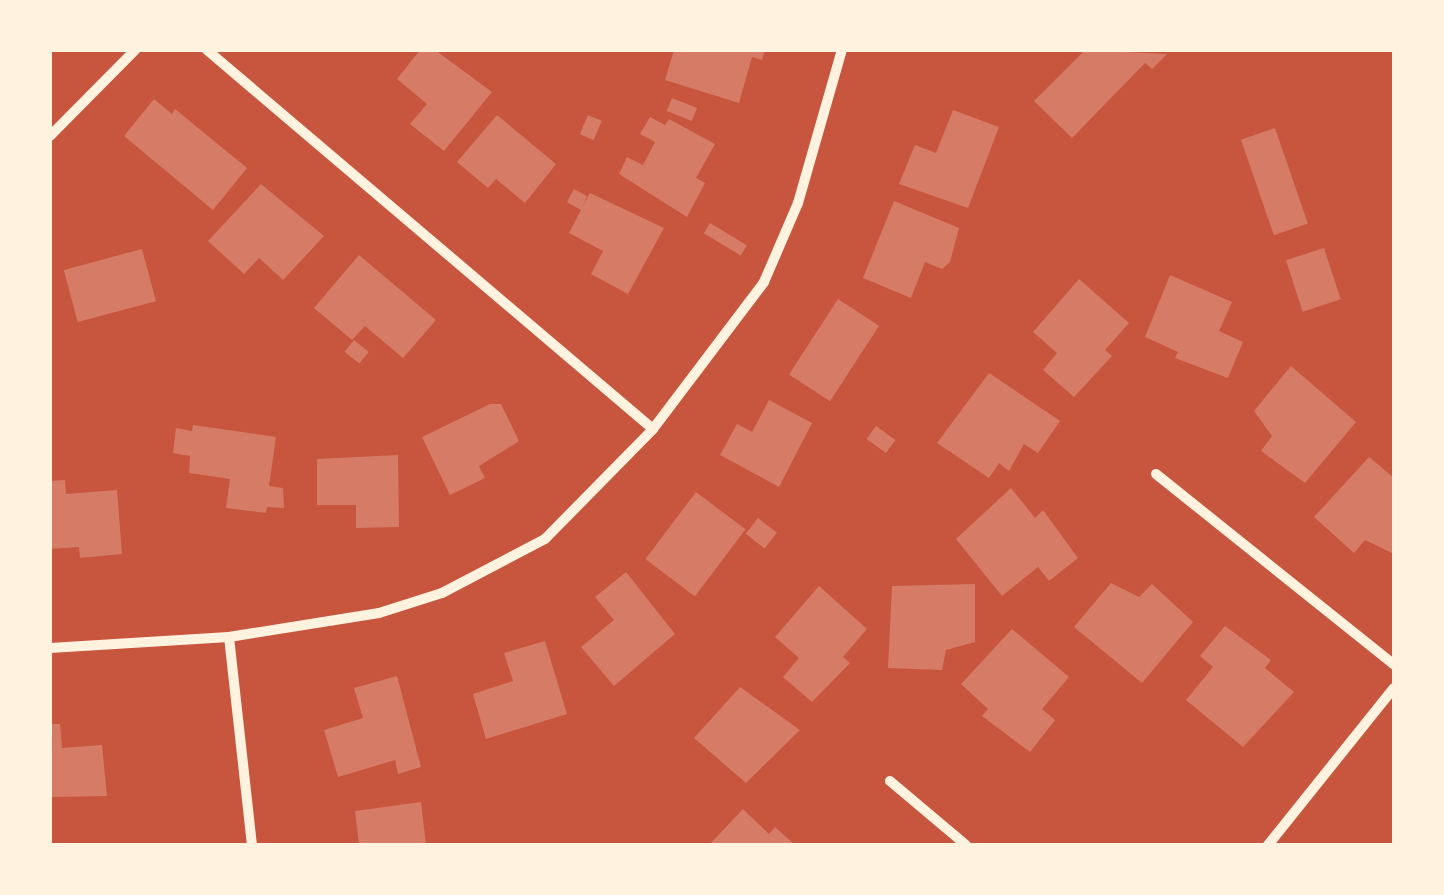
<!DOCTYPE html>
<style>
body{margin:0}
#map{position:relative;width:1444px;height:895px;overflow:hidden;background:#c8553d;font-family:Raleway,sans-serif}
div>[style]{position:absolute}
.building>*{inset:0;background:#d67c66;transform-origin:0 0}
.minor>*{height:10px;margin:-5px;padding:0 5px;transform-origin:5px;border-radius:5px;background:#fff3e0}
span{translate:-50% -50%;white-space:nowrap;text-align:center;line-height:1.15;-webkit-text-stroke:9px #fff3e0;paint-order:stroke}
.frame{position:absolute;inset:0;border:52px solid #fff3e0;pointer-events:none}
</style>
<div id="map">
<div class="building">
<div style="clip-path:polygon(420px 50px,435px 50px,492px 92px,444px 151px,410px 124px,427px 104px,397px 79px)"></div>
<div style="clip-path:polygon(674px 50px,765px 50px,762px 60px,752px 57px,739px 103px,665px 80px)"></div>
<div style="clip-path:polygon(1085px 50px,1167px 54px,1152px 69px,1145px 63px,1072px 138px,1034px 101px)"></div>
<div style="left:672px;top:98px;width:27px;height:14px;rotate:22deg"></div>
<div style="clip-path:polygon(154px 99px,172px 114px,175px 109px,247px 168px,213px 210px,124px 136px)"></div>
<div style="clip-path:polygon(953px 110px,999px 127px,968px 208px,899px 184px,915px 145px,936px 153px)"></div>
<div style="clip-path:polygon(497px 115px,556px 164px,525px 203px,496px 179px,488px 188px,457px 162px)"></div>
<div style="left:588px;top:115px;width:15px;height:21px;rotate:23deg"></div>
<div style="clip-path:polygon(650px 117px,665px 125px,669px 119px,715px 144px,696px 178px,705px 183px,687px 217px,619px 174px,627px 157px,643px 165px,655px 142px,640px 134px)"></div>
<div style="left:1275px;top:128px;width:101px;height:36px;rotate:71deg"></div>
<div style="clip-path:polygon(261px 184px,324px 236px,283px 280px,259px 258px,244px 274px,208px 241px)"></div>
<div style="clip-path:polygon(574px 189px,587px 196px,583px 206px,590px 193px,664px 228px,628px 294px,591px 274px,603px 251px,569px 233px,581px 210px,567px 202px)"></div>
<div style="clip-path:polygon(894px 201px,959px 228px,950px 262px,942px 269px,925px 262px,911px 298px,863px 278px)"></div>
<div style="left:710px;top:223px;width:43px;height:12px;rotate:31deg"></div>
<div style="left:1324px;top:248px;width:54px;height:40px;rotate:72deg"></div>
<div style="left:142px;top:249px;width:54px;height:81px;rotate:75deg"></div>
<div style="clip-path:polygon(359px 255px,436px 320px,403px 358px,365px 326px,352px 340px,314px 308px)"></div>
<div style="clip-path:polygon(1170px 275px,1232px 302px,1219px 331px,1243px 342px,1228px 378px,1175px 358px,1178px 352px,1145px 337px)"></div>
<div style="clip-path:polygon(1079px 279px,1129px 323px,1105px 350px,1112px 356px,1074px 397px,1043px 370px,1057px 353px,1033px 332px)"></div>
<div style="left:838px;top:299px;width:49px;height:90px;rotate:33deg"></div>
<div style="left:354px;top:340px;width:19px;height:15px;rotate:39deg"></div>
<div style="clip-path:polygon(1291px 366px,1356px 422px,1305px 483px,1261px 451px,1272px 436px,1254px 411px)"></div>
<div style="clip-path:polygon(989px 373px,1060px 421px,1038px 453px,1024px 444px,1009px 471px,999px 463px,989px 478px,937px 443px)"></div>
<div style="clip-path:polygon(769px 400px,812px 423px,779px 487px,720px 455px,737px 424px,752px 432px)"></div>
<div style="clip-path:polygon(490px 404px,501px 404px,519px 441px,479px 466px,485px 478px,450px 495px,422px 437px)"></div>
<div style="clip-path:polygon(193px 425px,276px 437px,269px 486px,283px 488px,284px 508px,267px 507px,266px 513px,226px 508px,230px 479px,189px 473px,190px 456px,173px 453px,176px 428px,192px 431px)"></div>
<div style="left:876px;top:426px;width:24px;height:16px;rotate:36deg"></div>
<div style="clip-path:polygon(398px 455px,399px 527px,356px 528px,356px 505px,317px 505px,317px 459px)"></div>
<div style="clip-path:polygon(1369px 457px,1394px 478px,1394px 554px,1365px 540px,1354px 553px,1314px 517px)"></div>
<div style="clip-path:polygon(65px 480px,66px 494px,117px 490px,122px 554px,80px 558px,79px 547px,50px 549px,50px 481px)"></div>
<div style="clip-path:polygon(1011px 488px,1035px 518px,1043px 510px,1078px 558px,1049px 581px,1038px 567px,1002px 596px,956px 539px)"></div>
<div style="left:696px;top:492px;width:62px;height:84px;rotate:37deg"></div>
<div style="left:758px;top:518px;width:24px;height:20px;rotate:38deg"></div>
<div style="clip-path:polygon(626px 572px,675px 634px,614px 686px,581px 647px,614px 620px,595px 597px)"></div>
<div style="clip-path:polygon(1111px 583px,1139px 597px,1152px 584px,1193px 622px,1142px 683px,1074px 627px)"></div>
<div style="clip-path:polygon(975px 584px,975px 642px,946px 650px,942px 670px,888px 668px,892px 586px)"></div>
<div style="clip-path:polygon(819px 586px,867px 629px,843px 657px,850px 663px,812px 702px,783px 677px,799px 658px,775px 637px)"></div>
<div style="clip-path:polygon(1225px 626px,1271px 660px,1265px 668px,1294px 692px,1243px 747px,1186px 700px,1213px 667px,1200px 656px)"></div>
<div style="clip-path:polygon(1012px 629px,1069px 677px,1042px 709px,1055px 720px,1030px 752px,982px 716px,988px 709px,961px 684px)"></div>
<div style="clip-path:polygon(545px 641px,567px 714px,486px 739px,473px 694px,513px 681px,504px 653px)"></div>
<div style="clip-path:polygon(397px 676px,421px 767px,398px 774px,395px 760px,338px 777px,324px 730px,363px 718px,354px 688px)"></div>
<div style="clip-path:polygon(740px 687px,800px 730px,746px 783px,694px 738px)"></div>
<div style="clip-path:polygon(50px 724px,60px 724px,62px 748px,102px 745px,107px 796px,50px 797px)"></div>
<div style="clip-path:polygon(421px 802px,426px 845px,359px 845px,355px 811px)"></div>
<div style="clip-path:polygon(743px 809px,769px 834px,775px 827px,795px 845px,709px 845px)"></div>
</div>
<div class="minor">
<div style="left:207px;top:50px;width:585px;rotate:40.36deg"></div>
<div style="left:50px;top:136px;width:121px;rotate:-45.3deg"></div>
<div style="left:1156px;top:474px;width:305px;rotate:38.7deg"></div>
<div style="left:229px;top:637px;width:209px;rotate:83.7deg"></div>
<div style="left:50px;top:648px;width:179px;rotate:-3.5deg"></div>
<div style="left:229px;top:637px;width:152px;rotate:-9.1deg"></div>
<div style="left:379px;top:613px;width:66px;rotate:-17.6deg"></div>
<div style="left:442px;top:593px;width:116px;rotate:-27.7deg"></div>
<div style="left:545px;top:539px;width:154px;rotate:-45.5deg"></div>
<div style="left:653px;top:429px;width:184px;rotate:-52.9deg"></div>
<div style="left:764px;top:282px;width:86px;rotate:-66.7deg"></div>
<div style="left:798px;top:203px;width:159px;rotate:-74deg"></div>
<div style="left:890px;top:781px;width:99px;rotate:40.1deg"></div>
<div style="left:1268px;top:845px;width:201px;rotate:-51.3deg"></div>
</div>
<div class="frame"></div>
</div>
